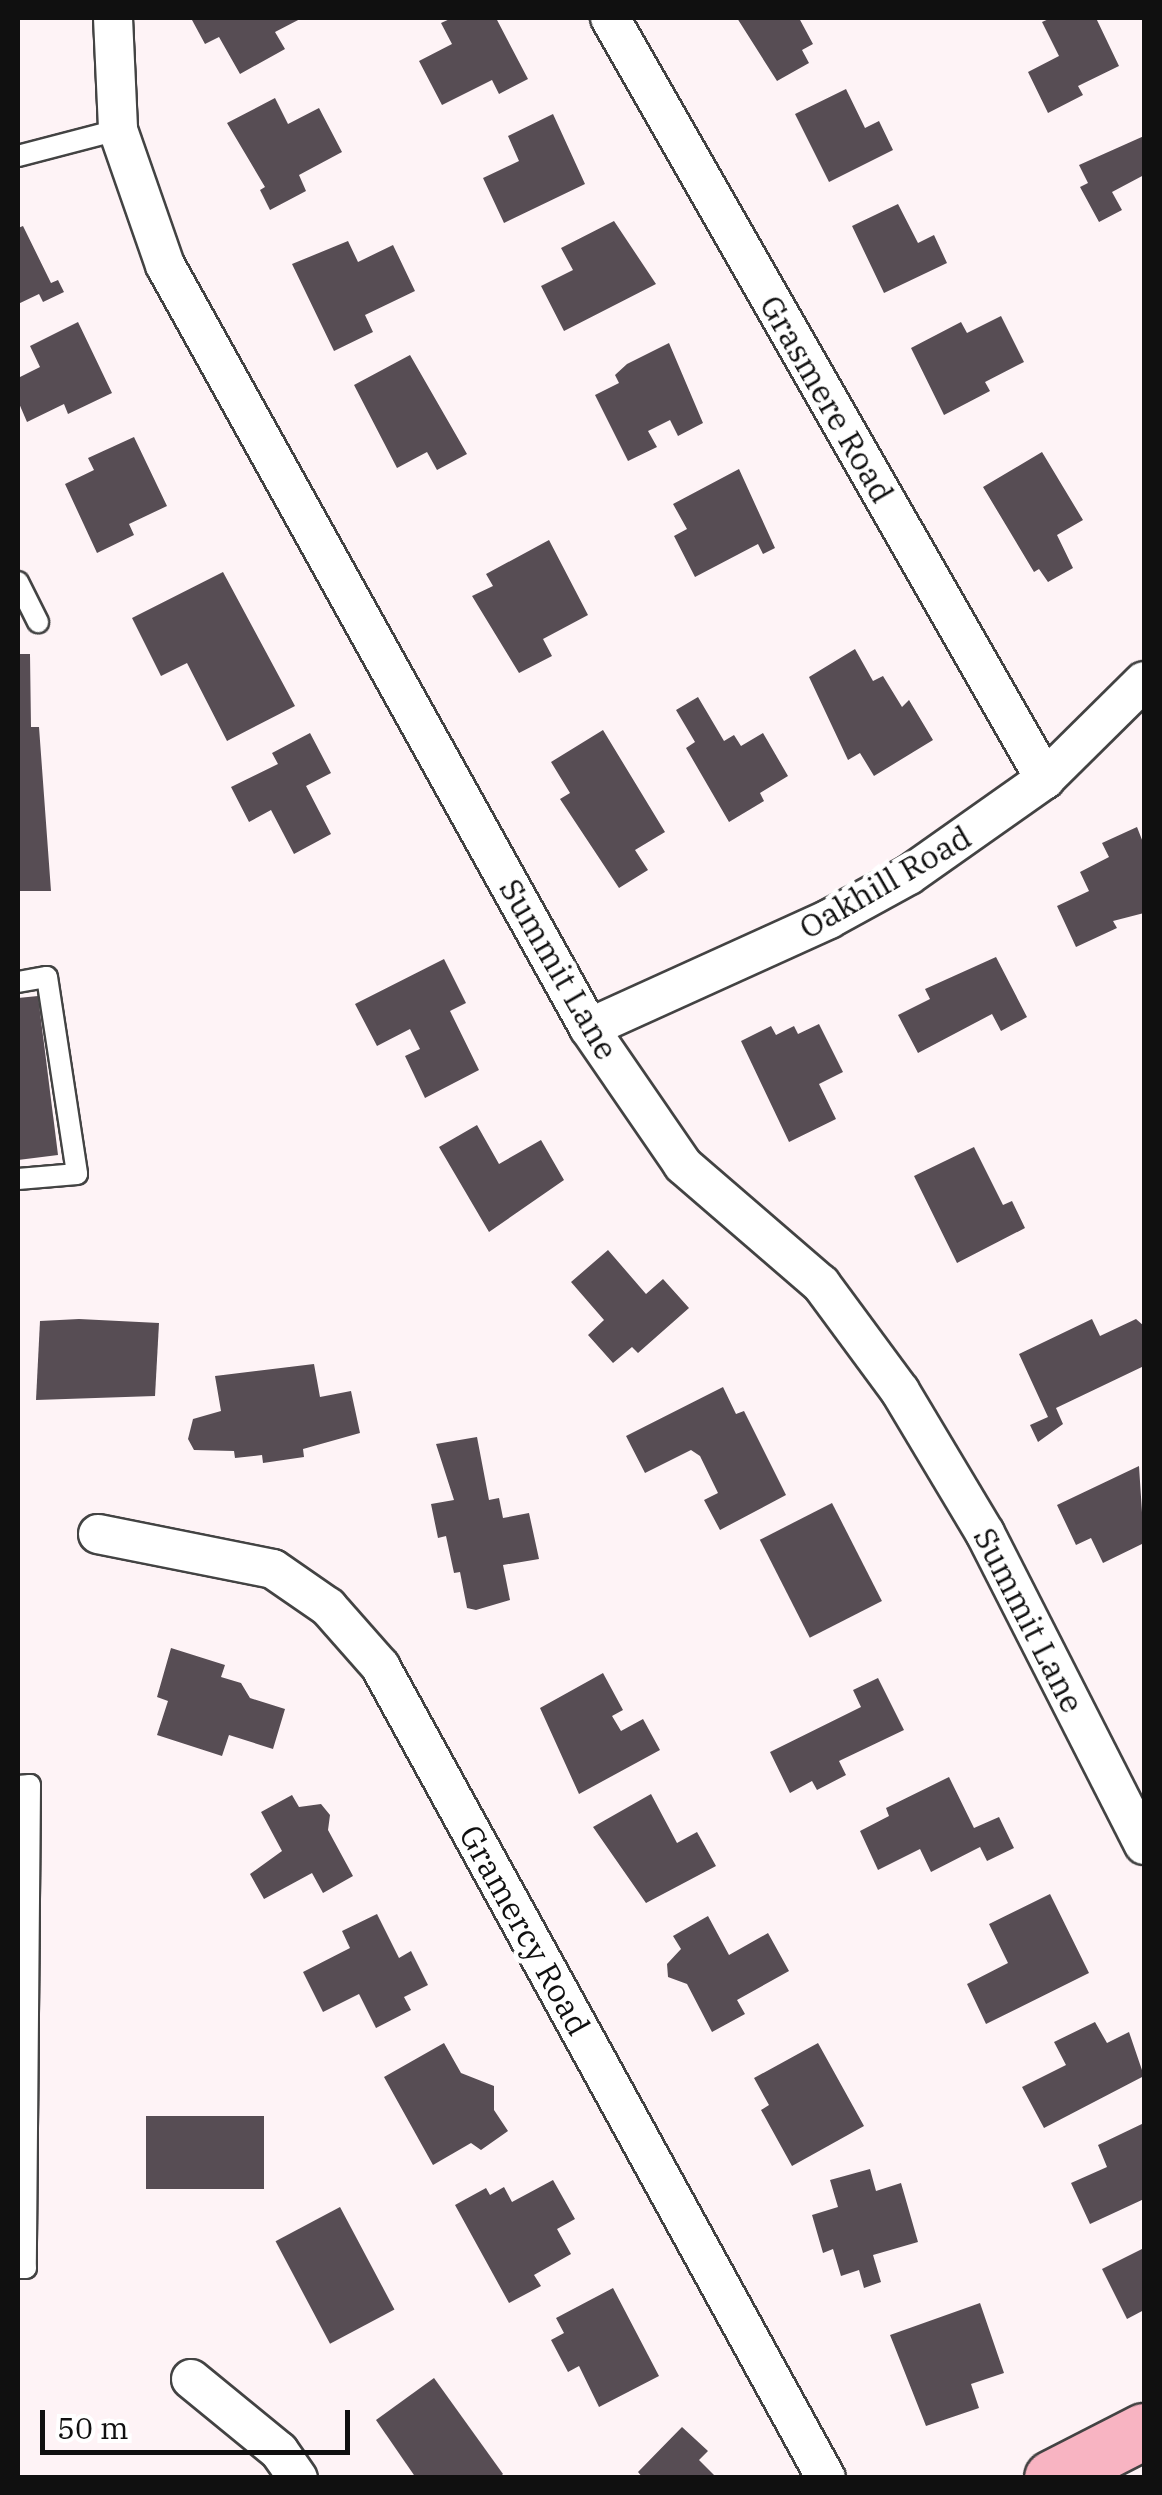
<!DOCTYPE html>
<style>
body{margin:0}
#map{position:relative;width:1162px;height:2495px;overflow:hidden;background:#fef3f6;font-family:"IBM Plex Serif",serif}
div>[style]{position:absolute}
.building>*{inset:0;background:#574d54;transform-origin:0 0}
.roads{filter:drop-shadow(2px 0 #434343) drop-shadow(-2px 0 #434343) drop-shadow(0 2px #434343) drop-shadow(0 -2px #434343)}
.lane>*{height:20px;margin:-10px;padding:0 10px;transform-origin:10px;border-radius:10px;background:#fff}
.street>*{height:38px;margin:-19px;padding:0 19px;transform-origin:19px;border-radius:19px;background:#fff}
.secondary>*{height:55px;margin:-27.5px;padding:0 27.5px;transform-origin:27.5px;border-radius:27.5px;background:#f8b4c2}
span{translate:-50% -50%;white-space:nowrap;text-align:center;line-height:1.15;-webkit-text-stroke:10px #fff;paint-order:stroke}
.street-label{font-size:32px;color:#101010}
.frame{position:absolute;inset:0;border:20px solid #101010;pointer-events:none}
.scale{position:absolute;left:40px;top:2410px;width:310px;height:45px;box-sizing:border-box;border:5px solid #101010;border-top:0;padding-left:12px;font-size:30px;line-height:35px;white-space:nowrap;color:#101010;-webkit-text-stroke:8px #fff;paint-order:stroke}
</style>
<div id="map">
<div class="building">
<div style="clip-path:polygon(302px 18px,275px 32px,285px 49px,240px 74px,219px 37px,205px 44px,192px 20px)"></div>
<div style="clip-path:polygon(452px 18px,496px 18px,528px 79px,499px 94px,492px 80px,442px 105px,419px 61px,452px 44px,441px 23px)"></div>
<div style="clip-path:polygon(737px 18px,799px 18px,813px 44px,802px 50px,809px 63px,777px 81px)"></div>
<div style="clip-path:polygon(1051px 18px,1096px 18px,1119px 66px,1078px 86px,1083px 95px,1048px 113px,1028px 72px,1059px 56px,1042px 22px)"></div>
<div style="clip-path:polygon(846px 89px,865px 128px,879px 121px,893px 150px,829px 182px,795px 114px)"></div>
<div style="clip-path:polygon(275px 98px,288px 124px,319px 108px,342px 152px,299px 175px,306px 191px,270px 210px,260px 190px,265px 187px,227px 123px)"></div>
<div style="clip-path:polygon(553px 114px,585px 184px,504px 223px,483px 178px,519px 161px,508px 136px)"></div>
<div style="clip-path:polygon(1144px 136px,1144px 175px,1112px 192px,1122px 210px,1099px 222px,1080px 187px,1088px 183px,1079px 165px)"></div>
<div style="clip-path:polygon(898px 204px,918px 243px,934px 235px,947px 263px,884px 293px,852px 226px)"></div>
<div style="clip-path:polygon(614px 221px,656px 284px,564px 331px,541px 286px,573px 270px,561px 248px)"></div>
<div style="clip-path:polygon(23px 226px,51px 283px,58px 280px,64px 292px,43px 302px,39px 294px,18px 304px,18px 228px)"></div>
<div style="clip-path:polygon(348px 241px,358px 262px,393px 245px,415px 291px,365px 315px,373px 332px,334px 351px,292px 264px)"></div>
<div style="clip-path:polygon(1001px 316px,1024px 362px,985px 382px,990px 391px,944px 415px,911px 348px,961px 322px,967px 333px)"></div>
<div style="clip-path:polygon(78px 322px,112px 393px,68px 414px,64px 404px,27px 422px,18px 401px,18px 378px,40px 367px,30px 346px)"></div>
<div style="clip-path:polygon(669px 343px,703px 423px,678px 436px,670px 420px,648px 431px,657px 447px,628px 461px,595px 395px,619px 383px,615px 375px,627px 364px)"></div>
<div style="clip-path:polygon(410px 355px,467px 454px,437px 470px,427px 452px,397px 468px,354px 385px)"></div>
<div style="clip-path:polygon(134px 437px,167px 506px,129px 524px,134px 535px,97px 553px,65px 484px,94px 470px,88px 458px)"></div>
<div style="clip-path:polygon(1042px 452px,1083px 520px,1057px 535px,1073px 568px,1048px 582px,1039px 569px,1034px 572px,983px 487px)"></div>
<div style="clip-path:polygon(739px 469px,775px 548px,763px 554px,758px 544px,695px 577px,674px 536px,687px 529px,673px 504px)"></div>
<div style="clip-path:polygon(549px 540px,588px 615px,543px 639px,552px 656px,519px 673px,472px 596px,493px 586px,486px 574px)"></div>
<div style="clip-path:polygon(223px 572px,295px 706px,227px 741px,187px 663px,161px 676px,132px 618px)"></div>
<div style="clip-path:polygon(855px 649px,873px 681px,883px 676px,902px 707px,909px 700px,933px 740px,874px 776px,860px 753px,848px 760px,809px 677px)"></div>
<div style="clip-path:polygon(18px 654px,30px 654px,31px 727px,39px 727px,51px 891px,18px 891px)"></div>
<div style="clip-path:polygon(698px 697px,724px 741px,734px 735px,741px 746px,763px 733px,788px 776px,760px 793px,764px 801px,729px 822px,686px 748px,695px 742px,676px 710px)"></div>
<div style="clip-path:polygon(603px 730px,665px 832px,635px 850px,648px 870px,619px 888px,560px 799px,570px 793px,551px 762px)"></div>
<div style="clip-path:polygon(310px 733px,331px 773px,306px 786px,331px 834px,294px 854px,271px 810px,249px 822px,231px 787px,278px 764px,272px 753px)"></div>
<div style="clip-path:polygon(1137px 827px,1144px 845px,1144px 913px,1113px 921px,1117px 928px,1076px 947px,1057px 906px,1089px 891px,1080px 872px,1109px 857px,1102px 843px)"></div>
<div style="clip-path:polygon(996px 957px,1027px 1017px,1001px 1031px,992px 1014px,918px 1053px,898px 1015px,930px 999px,925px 989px)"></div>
<div style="clip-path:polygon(444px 959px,466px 1003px,450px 1011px,479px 1070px,425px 1098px,405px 1056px,420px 1049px,410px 1029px,377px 1046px,355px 1004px)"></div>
<div style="clip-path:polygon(38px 996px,58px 1155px,18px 1160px,18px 998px)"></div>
<div style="clip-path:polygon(819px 1024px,843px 1072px,819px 1084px,836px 1119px,789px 1142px,741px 1041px,771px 1026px,776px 1035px,794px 1026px,798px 1034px)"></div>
<div style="clip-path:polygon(477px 1125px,499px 1164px,541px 1140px,564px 1180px,489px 1232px,439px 1147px)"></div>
<div style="clip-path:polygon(974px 1147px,1003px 1205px,1012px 1201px,1025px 1228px,957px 1263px,914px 1176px)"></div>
<div style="clip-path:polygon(608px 1250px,646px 1294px,663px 1279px,689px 1308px,638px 1353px,632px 1347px,613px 1363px,588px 1335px,604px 1320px,571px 1282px)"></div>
<div style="clip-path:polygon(79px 1319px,159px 1323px,155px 1396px,36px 1400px,40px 1321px)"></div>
<div style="clip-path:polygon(1092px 1319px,1100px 1336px,1136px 1319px,1144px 1326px,1144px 1366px,1056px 1408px,1063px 1424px,1038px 1442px,1030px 1425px,1048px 1417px,1019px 1354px)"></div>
<div style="clip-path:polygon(314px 1364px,320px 1397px,351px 1391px,360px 1433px,303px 1449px,304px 1457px,263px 1463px,262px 1455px,235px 1458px,234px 1451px,194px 1450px,188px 1439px,193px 1419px,221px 1411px,215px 1376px)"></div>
<div style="clip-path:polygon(723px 1387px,736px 1414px,744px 1411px,786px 1495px,720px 1530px,704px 1500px,718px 1493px,700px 1456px,691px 1450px,645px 1473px,626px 1436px)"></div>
<div style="clip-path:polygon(477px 1437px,489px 1500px,499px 1498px,503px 1518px,529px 1513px,539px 1559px,503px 1565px,510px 1600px,476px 1610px,467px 1608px,460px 1572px,454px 1573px,446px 1536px,438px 1538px,431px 1504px,454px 1500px,436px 1444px)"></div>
<div style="clip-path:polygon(1139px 1466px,1144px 1543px,1103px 1563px,1091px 1538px,1076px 1545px,1057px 1505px)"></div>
<div style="left:832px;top:1503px;width:110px;height:81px;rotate:63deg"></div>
<div style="clip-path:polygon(171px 1648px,225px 1665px,221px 1677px,241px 1683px,250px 1698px,285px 1709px,273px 1749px,229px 1735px,222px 1756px,157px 1735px,168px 1701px,157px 1697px)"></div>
<div style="clip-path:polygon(603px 1673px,623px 1710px,612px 1716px,621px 1731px,643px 1719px,660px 1750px,579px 1794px,540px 1708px)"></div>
<div style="clip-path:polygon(878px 1678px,904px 1730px,839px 1761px,846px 1775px,817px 1790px,812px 1781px,790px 1793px,770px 1752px,861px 1707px,853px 1690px)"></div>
<div style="clip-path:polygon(949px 1777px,974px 1828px,999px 1817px,1014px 1848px,987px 1861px,980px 1847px,931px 1872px,920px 1849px,878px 1870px,860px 1831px,889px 1816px,886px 1808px)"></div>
<div style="clip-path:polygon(651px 1794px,677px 1843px,697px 1832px,716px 1866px,646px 1903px,593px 1827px)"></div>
<div style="clip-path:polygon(292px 1795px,299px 1807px,321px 1804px,330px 1815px,328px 1830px,353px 1876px,323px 1893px,312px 1873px,264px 1899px,250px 1874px,282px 1851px,261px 1812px)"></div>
<div style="clip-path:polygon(1050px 1894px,1089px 1973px,986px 2024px,967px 1984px,1008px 1963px,989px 1924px)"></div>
<div style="clip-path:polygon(377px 1914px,399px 1958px,411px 1951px,428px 1985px,404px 1997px,411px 2010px,376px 2028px,359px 1994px,323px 2012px,303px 1972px,350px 1948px,342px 1931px)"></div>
<div style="clip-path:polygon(708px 1916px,729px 1955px,768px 1933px,789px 1971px,737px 2000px,745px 2014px,712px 2032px,687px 1984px,668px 1977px,667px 1964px,681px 1949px,673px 1936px)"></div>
<div style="clip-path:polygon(1095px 2022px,1107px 2043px,1129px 2032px,1144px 2076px,1044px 2128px,1022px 2087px,1066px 2065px,1054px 2042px)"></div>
<div style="clip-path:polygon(444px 2043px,461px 2073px,494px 2086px,494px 2110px,508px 2131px,481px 2150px,471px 2143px,433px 2165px,384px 2077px)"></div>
<div style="clip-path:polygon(818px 2043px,864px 2126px,792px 2166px,761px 2110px,769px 2105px,754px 2078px)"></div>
<div style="left:264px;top:2116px;width:73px;height:118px;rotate:90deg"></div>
<div style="clip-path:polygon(1144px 2123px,1144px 2199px,1090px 2224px,1071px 2183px,1107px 2167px,1098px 2145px)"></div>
<div style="clip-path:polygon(870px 2169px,876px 2191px,901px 2183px,918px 2242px,873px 2255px,881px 2282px,864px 2288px,859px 2270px,841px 2276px,833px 2249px,823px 2253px,812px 2215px,838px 2207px,830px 2180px)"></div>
<div style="clip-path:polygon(553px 2180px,575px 2219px,557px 2229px,571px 2254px,534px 2275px,541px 2286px,509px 2303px,455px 2205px,486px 2188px,490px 2195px,504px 2187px,512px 2202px)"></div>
<div style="left:340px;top:2207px;width:116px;height:73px;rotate:62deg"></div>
<div style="clip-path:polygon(1144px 2248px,1144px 2310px,1127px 2319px,1102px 2269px)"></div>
<div style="clip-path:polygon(613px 2288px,659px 2376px,599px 2407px,579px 2366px,568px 2372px,551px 2340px,564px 2333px,556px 2318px)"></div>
<div style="clip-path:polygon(980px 2303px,1004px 2373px,971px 2384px,979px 2408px,926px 2426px,890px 2335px)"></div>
<div style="clip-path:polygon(434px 2378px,503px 2474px,499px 2478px,416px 2478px,376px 2420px)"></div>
<div style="clip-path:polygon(682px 2427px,708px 2451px,699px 2460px,717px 2478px,643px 2478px,638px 2472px)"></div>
</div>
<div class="roads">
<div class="lane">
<div style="left:18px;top:156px;width:103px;rotate:-14.6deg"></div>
<div style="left:18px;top:582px;width:45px;rotate:63.4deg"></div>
<div style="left:18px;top:982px;width:29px;rotate:-10deg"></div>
<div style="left:47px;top:977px;width:199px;rotate:81.3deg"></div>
<div style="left:77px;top:1174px;width:59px;rotate:175.2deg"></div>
<div style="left:18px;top:1786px;width:12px;rotate:-5deg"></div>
<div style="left:30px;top:1785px;width:483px;rotate:90.5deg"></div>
<div style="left:26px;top:2268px;width:8px;rotate:180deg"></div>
</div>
<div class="street">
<div style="left:113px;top:18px;width:112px;rotate:87.4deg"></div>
<div style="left:118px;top:130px;width:143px;rotate:70.8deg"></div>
<div style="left:165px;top:265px;width:873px;rotate:60.94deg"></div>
<div style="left:589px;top:1028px;width:166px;rotate:55.5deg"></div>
<div style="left:683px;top:1165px;width:182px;rotate:40.8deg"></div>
<div style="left:821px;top:1284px;width:133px;rotate:53.6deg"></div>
<div style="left:900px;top:1391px;width:165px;rotate:59.1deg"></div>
<div style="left:985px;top:1533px;width:350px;rotate:63deg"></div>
<div style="left:610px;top:18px;width:877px;rotate:60.25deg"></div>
<div style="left:589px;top:1028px;width:264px;rotate:-24.4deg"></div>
<div style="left:829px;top:919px;width:91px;rotate:-28.8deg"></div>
<div style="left:909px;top:875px;width:166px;rotate:-35.2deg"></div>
<div style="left:1045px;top:779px;width:139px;rotate:-44.7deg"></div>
<div style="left:98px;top:1534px;width:178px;rotate:11.3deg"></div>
<div style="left:273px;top:1569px;width:67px;rotate:34.6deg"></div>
<div style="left:328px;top:1607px;width:79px;rotate:48.6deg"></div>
<div style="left:380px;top:1666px;width:926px;rotate:61.22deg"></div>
<div style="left:191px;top:2379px;width:114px;rotate:39.3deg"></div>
<div style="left:279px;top:2451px;width:33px;rotate:55deg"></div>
</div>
<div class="secondary">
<div style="left:1052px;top:2478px;width:103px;rotate:-27.1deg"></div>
</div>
</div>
<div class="street-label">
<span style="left:827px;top:399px;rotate:60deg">Grasmere Road</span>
<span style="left:885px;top:882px;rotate:-30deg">Oakhill Road</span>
<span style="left:559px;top:969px;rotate:60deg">Summit Lane</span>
<span style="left:1029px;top:1620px;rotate:63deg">Summit Lane</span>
<span style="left:525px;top:1930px;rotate:61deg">Gramercy Road</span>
</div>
<div class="frame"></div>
<div class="scale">50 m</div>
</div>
